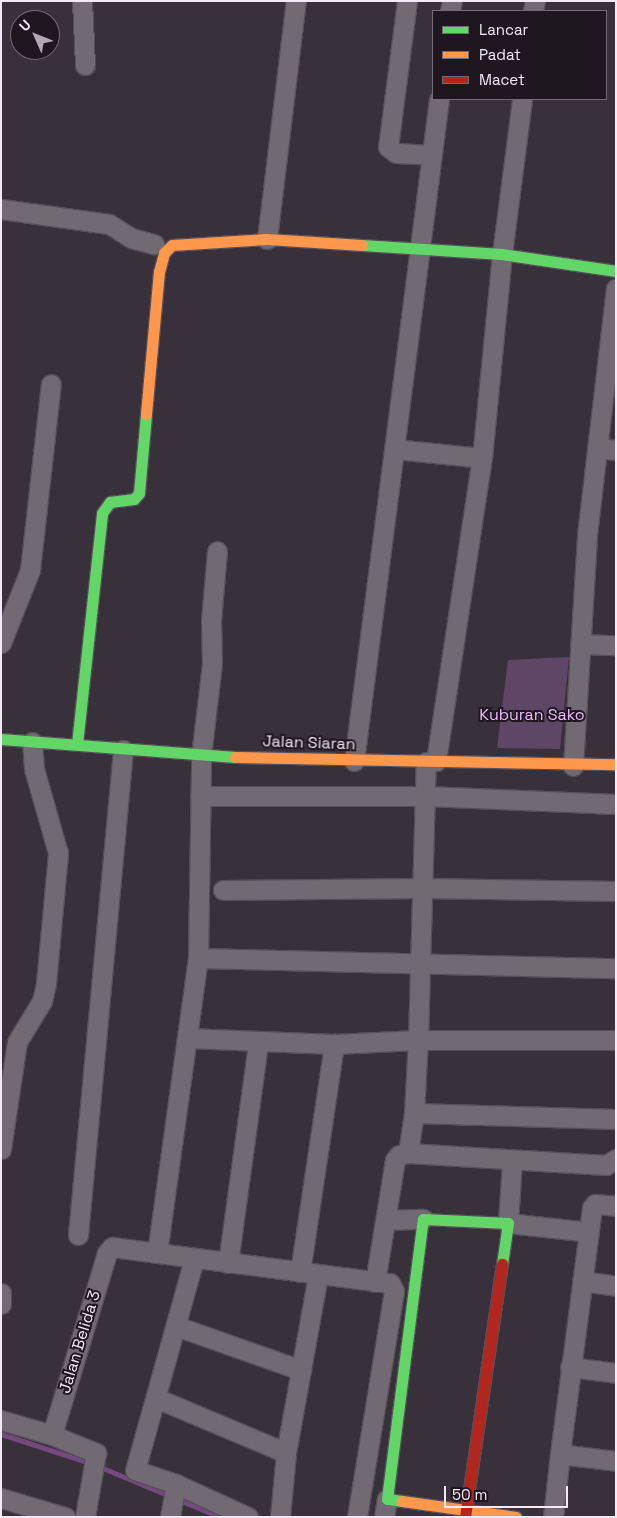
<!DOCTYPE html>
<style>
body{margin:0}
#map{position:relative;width:617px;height:1518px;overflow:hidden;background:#38303a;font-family:"Space Grotesk",sans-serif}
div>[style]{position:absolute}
.green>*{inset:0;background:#604666}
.stream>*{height:5px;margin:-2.5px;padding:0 2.5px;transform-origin:2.5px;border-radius:2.5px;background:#73497e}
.roads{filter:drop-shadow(1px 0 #564f59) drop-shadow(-1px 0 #564f59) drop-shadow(0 1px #564f59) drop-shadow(0 -1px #564f59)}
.street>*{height:19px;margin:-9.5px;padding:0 9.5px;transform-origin:9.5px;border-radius:9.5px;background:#716a73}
.fast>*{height:11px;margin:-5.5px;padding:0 5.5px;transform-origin:5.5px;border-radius:5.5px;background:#63d668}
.slow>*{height:11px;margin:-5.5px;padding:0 5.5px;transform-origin:5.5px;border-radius:5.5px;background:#ff974d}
.jam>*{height:11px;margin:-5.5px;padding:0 5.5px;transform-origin:5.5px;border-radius:5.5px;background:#b3261e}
span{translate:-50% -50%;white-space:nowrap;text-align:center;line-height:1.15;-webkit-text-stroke:4px #1e1720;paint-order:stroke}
.park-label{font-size:16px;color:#f0bbfe}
.street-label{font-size:16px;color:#f4eaf7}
.frame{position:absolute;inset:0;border:2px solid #f4eaf7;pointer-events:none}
.legend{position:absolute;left:432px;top:10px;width:175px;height:90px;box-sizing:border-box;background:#1e1720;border:1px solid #746b76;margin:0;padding:6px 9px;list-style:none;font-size:15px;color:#f4eaf7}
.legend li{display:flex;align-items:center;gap:10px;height:25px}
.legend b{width:25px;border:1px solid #746b76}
.north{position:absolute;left:10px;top:10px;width:50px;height:50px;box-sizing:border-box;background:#1e1720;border:1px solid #746b76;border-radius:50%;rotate:314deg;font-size:14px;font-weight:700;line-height:20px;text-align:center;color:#f4eaf7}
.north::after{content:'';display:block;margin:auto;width:18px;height:22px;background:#b2a9b5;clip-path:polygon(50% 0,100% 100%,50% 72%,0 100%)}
.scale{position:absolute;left:444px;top:1486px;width:124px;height:22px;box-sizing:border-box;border:2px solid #f4eaf7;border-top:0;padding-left:6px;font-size:15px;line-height:18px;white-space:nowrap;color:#f4eaf7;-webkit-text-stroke:4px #1e1720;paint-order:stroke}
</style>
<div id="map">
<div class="green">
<div style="clip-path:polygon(569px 657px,560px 749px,497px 748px,508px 660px)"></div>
</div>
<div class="stream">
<div style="left:1px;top:1434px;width:94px;rotate:18deg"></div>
<div style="left:98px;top:1466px;width:132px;rotate:22.7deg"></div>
</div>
<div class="roads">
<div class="street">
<div style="left:82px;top:1px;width:64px;rotate:87.3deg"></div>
<div style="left:407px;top:1px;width:147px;rotate:97.4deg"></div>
<div style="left:388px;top:147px;width:10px;rotate:37deg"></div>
<div style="left:396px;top:153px;width:36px;rotate:3deg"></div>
<div style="left:450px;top:11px;width:10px;rotate:-79deg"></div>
<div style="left:533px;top:11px;width:10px;rotate:-79deg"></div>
<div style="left:1px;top:209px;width:109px;rotate:7.9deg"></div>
<div style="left:109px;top:224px;width:26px;rotate:32deg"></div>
<div style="left:131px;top:238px;width:24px;rotate:15deg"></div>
<div style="left:267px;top:239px;width:240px;rotate:-83.1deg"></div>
<div style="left:597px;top:448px;width:19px;rotate:6deg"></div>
<div style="left:394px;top:449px;width:88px;rotate:5.8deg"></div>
<div style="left:1px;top:643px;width:79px;rotate:-68.3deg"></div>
<div style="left:30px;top:570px;width:187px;rotate:-83.6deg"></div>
<div style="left:580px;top:644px;width:36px;rotate:2deg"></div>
<div style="left:354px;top:761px;width:667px;rotate:-82.68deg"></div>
<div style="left:436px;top:761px;width:306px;rotate:-81.4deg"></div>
<div style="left:482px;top:458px;width:205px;rotate:-84.4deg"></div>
<div style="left:502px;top:254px;width:156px;rotate:-82.6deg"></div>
<div style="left:573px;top:766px;width:231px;rotate:-86.5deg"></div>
<div style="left:587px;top:535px;width:248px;rotate:-83.3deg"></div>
<div style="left:200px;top:796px;width:226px"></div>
<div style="left:426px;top:796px;width:190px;rotate:2.4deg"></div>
<div style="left:223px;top:890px;width:200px;rotate:-0.6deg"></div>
<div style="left:423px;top:888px;width:193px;rotate:0.9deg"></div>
<div style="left:198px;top:958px;width:418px;rotate:1.4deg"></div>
<div style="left:187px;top:1038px;width:147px;rotate:2.3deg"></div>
<div style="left:334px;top:1044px;width:84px;rotate:-2.7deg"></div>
<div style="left:418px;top:1040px;width:198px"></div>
<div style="left:414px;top:1113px;width:202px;rotate:1.7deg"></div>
<div style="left:1px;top:1149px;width:108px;rotate:-81.5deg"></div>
<div style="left:17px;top:1042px;width:48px;rotate:-58.6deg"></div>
<div style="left:42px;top:1001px;width:18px;rotate:-77deg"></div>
<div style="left:46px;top:983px;width:131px;rotate:-84.7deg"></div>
<div style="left:58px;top:853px;width:87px;rotate:-105.9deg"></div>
<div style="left:34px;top:769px;width:27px;rotate:-94deg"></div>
<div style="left:408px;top:1153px;width:40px;rotate:-81.5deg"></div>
<div style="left:414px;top:1113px;width:73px;rotate:-86.9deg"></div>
<div style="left:418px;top:1040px;width:278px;rotate:-88.4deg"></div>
<div style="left:512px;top:1161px;width:62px;rotate:93.7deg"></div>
<div style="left:508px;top:1223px;width:81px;rotate:6.3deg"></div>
<div style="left:386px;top:1220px;width:37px;rotate:-2deg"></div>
<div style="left:78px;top:1235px;width:487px;rotate:-84.7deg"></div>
<div style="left:157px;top:1253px;width:298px;rotate:-82.1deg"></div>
<div style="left:198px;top:958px;width:202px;rotate:-89.1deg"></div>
<div style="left:201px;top:756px;width:93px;rotate:-83.2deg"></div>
<div style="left:212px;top:664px;width:43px;rotate:-91.3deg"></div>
<div style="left:211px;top:621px;width:70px;rotate:-85.1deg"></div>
<div style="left:194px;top:1259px;width:219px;rotate:105.6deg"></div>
<div style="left:135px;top:1470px;width:43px;rotate:18.9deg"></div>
<div style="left:176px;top:1484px;width:79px;rotate:24.6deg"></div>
<div style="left:228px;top:1263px;width:222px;rotate:-82.2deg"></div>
<div style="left:300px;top:1272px;width:231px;rotate:-81.5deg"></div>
<div style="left:582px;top:1281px;width:34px;rotate:8deg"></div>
<div style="left:375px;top:1282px;width:124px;rotate:-80.7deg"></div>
<div style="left:395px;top:1160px;width:6px;rotate:-51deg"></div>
<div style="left:399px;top:1155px;width:9px;rotate:-13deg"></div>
<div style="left:408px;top:1153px;width:198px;rotate:3.5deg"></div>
<div style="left:606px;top:1165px;width:12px;rotate:-31deg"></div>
<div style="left:1px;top:1293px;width:11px;rotate:90deg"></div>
<div style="left:176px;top:1326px;width:133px;rotate:19.4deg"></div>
<div style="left:570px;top:1367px;width:46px;rotate:7.4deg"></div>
<div style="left:156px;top:1398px;width:141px;rotate:22.9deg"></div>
<div style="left:1px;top:1420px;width:53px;rotate:16.4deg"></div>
<div style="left:52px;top:1435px;width:48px;rotate:22.2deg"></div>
<div style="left:96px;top:1453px;width:65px;rotate:99.8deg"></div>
<div style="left:52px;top:1435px;width:190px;rotate:-73.2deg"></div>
<div style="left:107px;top:1253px;width:8px;rotate:-50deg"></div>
<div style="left:112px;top:1247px;width:280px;rotate:7.4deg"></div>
<div style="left:390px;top:1283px;width:9px;rotate:63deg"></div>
<div style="left:394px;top:1291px;width:229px;rotate:99.3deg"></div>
<div style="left:560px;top:1454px;width:248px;rotate:-82.6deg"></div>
<div style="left:592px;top:1208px;width:5px;rotate:-53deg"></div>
<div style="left:595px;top:1204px;width:21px;rotate:5deg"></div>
<div style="left:1px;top:1498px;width:67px;rotate:16.5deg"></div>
<div style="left:170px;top:1517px;width:34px;rotate:-80deg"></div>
<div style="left:280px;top:1517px;width:64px;rotate:-84.6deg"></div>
<div style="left:286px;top:1453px;width:181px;rotate:-79.8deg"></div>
<div style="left:384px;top:1517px;width:18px;rotate:-81deg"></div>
<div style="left:553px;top:1517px;width:63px;rotate:-83.7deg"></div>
<div style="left:560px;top:1454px;width:56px;rotate:7.1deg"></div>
</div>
<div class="fast">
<div style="left:362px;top:245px;width:140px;rotate:3.7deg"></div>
<div style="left:502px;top:254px;width:115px;rotate:8.5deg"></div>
<div style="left:1px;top:739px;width:235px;rotate:4.4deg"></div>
<div style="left:77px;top:744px;width:232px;rotate:-83.8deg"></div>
<div style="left:102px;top:513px;width:14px;rotate:-54deg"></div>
<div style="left:110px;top:502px;width:24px;rotate:-7deg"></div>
<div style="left:134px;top:499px;width:8px;rotate:-50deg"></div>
<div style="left:139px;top:493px;width:79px;rotate:-84.9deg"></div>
<div style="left:402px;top:1501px;width:15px;rotate:-172deg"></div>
<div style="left:387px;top:1499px;width:282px;rotate:-82.7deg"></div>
<div style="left:423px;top:1219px;width:85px;rotate:2.7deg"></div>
<div style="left:508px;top:1223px;width:41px;rotate:98.3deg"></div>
</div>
<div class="slow">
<div style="left:146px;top:414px;width:143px;rotate:-84.8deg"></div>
<div style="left:159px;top:272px;width:20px;rotate:-75deg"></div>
<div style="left:164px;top:253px;width:11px;rotate:-45deg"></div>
<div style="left:172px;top:245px;width:95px;rotate:-3.6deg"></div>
<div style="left:267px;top:239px;width:95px;rotate:3.6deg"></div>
<div style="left:235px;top:757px;width:381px;rotate:1.1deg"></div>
<div style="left:402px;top:1501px;width:115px;rotate:8deg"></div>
</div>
<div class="jam">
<div style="left:465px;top:1517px;width:256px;rotate:-81.7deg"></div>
</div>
</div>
<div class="park-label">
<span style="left:532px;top:715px">Kuburan Sako</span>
</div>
<div class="street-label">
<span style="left:309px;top:743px;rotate:2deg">Jalan Siaran</span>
<span style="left:80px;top:1342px;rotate:-73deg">Jalan Belida 3</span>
</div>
<div class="frame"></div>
<ul class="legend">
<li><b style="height:6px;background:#63d668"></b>Lancar</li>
<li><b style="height:6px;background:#ff974d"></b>Padat</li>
<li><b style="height:6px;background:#b3261e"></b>Macet</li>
</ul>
<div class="north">U</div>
<div class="scale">50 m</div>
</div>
